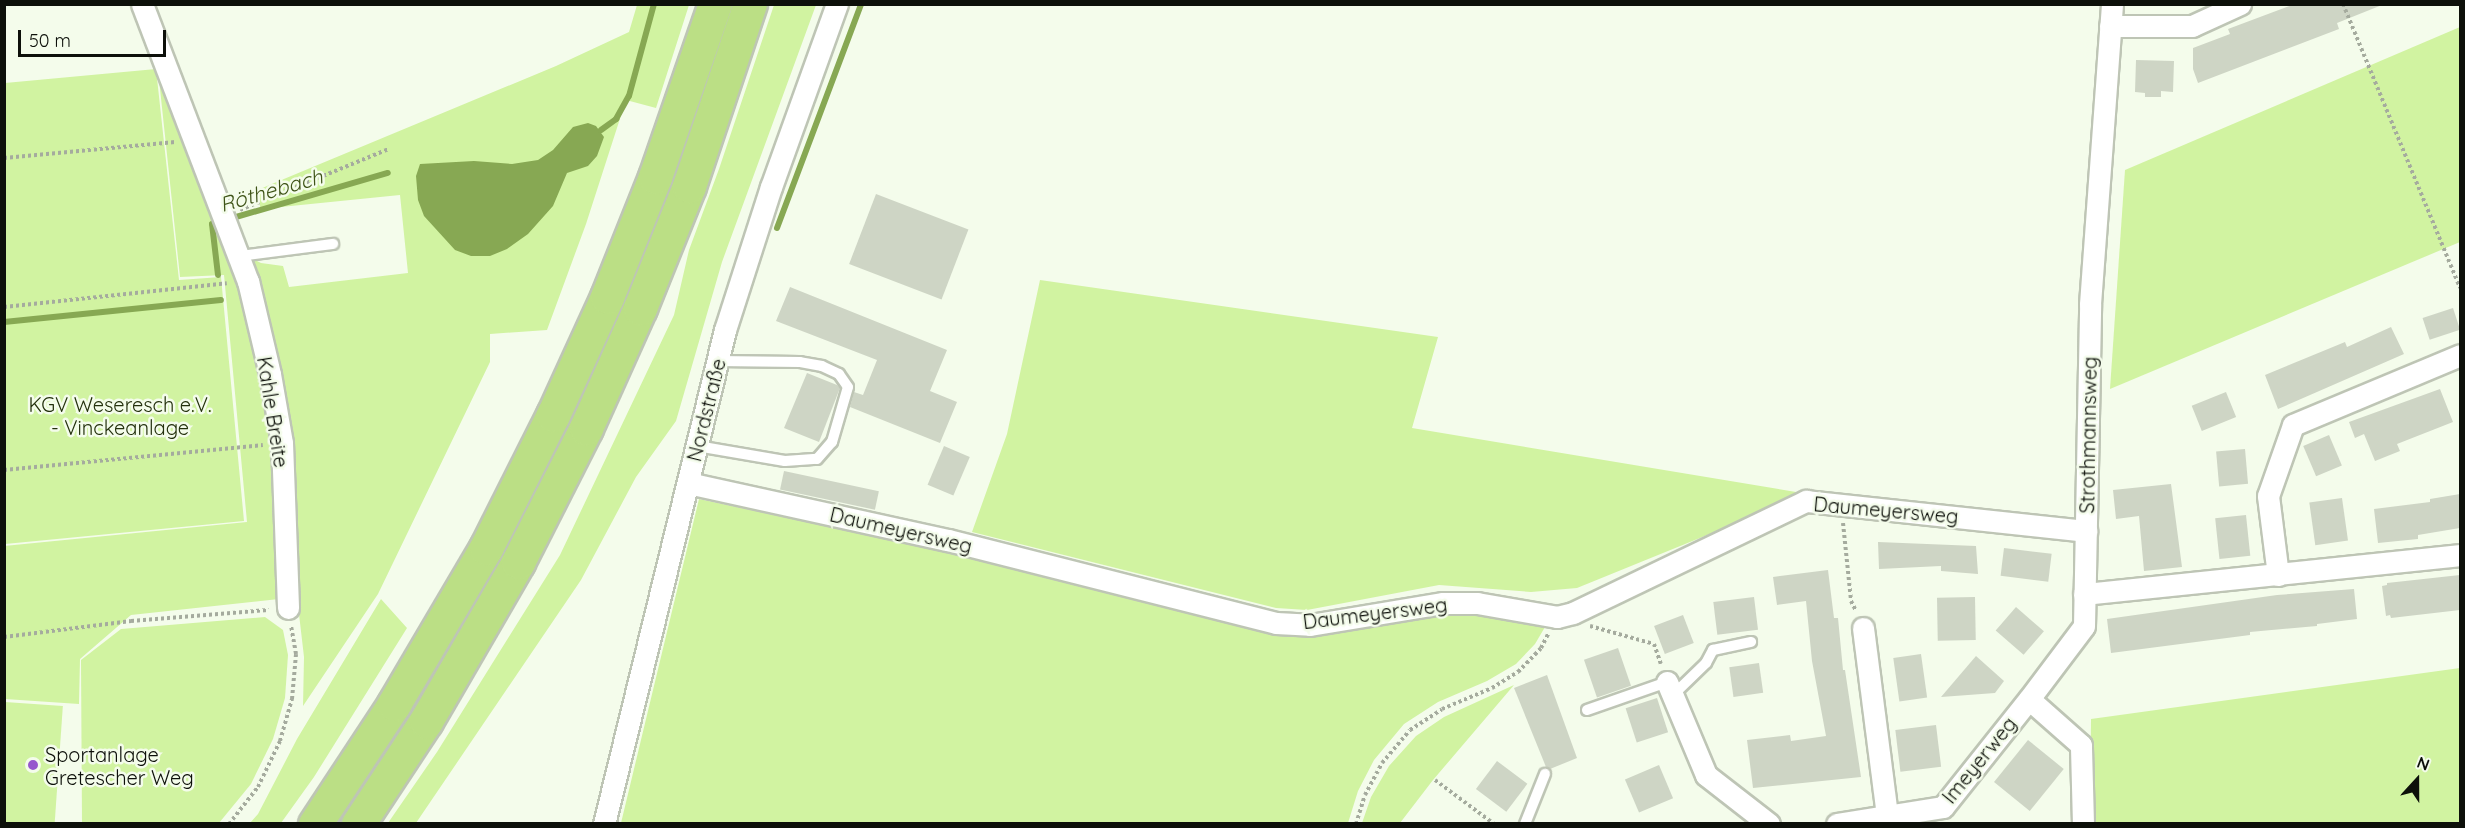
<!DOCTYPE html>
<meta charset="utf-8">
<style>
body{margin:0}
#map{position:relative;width:2465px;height:828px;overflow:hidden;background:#f4fceb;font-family:Quicksand,sans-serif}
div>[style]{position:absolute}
.green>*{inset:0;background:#d1f3a1;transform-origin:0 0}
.water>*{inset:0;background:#87a853}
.stream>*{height:6px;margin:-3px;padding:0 3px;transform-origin:3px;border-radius:3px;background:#87a853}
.building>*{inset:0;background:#ced5c5;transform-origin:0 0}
.path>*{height:4px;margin-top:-2px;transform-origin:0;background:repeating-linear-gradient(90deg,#a5ab9e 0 3px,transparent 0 6px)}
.roads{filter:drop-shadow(2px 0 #bec5b5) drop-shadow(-2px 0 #bec5b5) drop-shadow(0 2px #bec5b5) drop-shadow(0 -2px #bec5b5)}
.service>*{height:10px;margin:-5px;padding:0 5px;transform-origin:5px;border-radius:5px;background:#fff}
.minor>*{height:21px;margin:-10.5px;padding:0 10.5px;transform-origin:10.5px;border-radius:10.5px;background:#fff}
.motorway>*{height:33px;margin:-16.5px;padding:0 16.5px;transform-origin:16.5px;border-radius:16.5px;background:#bbdf85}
.dots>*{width:16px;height:16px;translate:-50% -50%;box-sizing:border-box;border:3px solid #f4fceb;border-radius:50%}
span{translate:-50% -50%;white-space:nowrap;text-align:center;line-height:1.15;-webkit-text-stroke:5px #f4fceb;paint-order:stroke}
.park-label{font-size:20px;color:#23300c}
.street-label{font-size:20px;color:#0d100a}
.poi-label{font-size:20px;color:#0d100a}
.left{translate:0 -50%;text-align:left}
.water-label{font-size:21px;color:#3e5317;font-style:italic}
.frame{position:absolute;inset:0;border:6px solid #0d100a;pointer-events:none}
.north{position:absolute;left:2387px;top:750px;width:60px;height:60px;-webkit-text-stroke:4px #f4fceb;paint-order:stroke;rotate:21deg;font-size:16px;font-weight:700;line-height:24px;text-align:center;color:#0d100a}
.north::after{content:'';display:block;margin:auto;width:21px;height:27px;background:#0d100a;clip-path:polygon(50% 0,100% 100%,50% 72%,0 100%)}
.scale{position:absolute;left:18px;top:30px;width:148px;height:27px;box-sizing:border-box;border:3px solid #0d100a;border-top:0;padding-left:8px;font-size:18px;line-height:21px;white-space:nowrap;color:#0d100a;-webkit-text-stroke:4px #f4fceb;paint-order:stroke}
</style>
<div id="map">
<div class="green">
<div style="clip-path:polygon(637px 5px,689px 5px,656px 108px,626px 100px,586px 224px,547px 330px,490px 334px,490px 362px,378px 594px,303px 706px,304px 657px,297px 597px,131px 615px,80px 659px,79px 704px,5px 699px,4px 546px,247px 522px,224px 275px,180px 277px,158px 70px,228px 247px,261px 263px,283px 266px,289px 287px,408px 273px,400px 195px,261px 209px,255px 191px,556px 66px,629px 32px)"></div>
<div style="clip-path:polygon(774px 5px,816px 5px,722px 262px,676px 421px,636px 477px,581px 580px,416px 823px,388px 823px,437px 752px,560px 555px,674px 315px,689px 250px,719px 169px)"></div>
<div style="clip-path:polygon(2460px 27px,2460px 242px,2110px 389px,2125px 170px)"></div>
<div style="clip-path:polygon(156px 69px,179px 280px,221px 277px,244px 521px,5px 544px,5px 83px)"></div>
<div style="clip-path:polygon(1040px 280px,1438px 337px,1412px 428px,1808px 494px,1577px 588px,1531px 592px,1439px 585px,1307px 610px,1276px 608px,972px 532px,1007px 434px)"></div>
<div style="clip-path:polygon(699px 499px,943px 551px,1274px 635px,1317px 636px,1448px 615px,1479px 615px,1545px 627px,1535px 644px,1516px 664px,1487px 681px,1438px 702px,1404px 724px,1374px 760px,1358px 791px,1348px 823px,621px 823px)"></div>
<div style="clip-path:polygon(381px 599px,407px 628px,314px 777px,281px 823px,250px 823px,258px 814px,297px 739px)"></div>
<div style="clip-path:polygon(265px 617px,283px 630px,288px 655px,285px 698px,273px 739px,251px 784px,219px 823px,82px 823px,81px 660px,121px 629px)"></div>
<div style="clip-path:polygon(2460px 668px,2460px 823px,2090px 824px,2091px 719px)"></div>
<div style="clip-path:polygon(1514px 685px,1433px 780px,1400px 823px,1362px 823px,1371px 797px,1389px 766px,1416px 736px,1444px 717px)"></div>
<div style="left:5px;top:702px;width:58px;height:121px;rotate:4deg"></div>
</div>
<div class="water">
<div style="clip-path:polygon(588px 123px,596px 126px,604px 137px,597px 156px,588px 166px,567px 173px,553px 206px,528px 234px,507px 249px,490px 256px,471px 256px,455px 250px,424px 216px,418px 200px,416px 176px,420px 164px,474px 161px,512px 164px,538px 160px,553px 150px,573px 127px)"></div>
</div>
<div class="stream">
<div style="left:601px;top:130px;width:19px;rotate:-36deg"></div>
<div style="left:616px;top:119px;width:26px;rotate:-61deg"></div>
<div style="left:629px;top:96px;width:95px;rotate:-74.8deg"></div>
<div style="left:777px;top:228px;width:239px;rotate:-69.4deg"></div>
<div style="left:218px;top:275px;width:51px;rotate:-96.7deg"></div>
<div style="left:212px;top:224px;width:183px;rotate:-16.2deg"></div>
<div style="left:4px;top:322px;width:218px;rotate:-5.8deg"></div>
</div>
<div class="building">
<div style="clip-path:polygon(2295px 4px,2382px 5px,2337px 23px,2339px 29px,2198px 83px,2193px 69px,2193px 48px,2230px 34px,2228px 29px)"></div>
<div style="clip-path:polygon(2136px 60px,2174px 61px,2173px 92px,2161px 91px,2161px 97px,2145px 97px,2145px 93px,2135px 92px)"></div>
<div style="left:876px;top:194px;width:99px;height:75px;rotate:21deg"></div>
<div style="clip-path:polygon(790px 287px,947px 350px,930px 391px,957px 402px,940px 443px,850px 407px,854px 392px,863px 395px,877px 360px,776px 321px)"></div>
<div style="left:2453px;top:308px;width:23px;height:32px;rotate:72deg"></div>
<div style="clip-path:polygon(2391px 327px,2404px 354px,2278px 409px,2265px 375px,2345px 342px,2347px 347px)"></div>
<div style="clip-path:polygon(807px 373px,837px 385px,840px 388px,819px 442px,784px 428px)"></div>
<div style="clip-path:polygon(2440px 389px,2453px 422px,2397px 444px,2400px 451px,2375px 461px,2364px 434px,2355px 438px,2349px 422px)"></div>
<div style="left:2226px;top:392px;width:27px;height:37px;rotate:68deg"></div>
<div style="left:2329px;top:435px;width:33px;height:28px;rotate:67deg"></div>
<div style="left:944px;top:446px;width:28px;height:42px;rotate:23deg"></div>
<div style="left:2245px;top:449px;width:35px;height:29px;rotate:85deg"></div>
<div style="left:784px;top:471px;width:97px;height:19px;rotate:12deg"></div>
<div style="clip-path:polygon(2171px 484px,2182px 567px,2144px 571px,2139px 516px,2116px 519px,2113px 490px)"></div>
<div style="clip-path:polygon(2460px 494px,2460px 528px,2418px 535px,2418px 539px,2378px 543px,2374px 509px,2430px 502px,2430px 499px)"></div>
<div style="left:2342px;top:498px;width:43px;height:33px;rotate:82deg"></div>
<div style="left:2246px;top:515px;width:41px;height:31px;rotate:84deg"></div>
<div style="clip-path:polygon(1878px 542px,1976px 546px,1978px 574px,1941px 571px,1941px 566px,1879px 569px)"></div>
<div style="left:2004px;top:548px;width:48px;height:28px;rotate:7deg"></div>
<div style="clip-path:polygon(1828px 570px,1834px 618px,1838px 618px,1843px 670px,1845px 670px,1861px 777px,1753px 788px,1747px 740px,1790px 735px,1791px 741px,1826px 736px,1812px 661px,1806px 601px,1777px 605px,1773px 577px)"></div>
<div style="clip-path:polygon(2460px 575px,2460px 610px,2391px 618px,2390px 615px,2386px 616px,2382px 586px,2387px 585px,2387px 583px)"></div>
<div style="clip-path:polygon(2354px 589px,2357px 619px,2317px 624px,2317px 626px,2250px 632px,2250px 635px,2111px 653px,2107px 619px,2277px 595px)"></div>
<div style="left:1754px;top:597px;width:33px;height:41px;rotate:83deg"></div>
<div style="left:1975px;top:597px;width:43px;height:38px;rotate:89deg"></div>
<div style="left:2016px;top:607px;width:37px;height:31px;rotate:41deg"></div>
<div style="left:1683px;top:615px;width:30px;height:31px;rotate:69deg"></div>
<div style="left:1618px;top:648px;width:40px;height:36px;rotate:71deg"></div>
<div style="left:1921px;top:654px;width:44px;height:28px;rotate:82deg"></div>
<div style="clip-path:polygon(1976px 656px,2004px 681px,1995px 693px,1941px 697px)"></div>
<div style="left:1759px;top:663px;width:30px;height:30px;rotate:82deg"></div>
<div style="clip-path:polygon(1547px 675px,1577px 758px,1550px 769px,1546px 767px,1514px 688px)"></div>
<div style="left:1657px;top:698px;width:36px;height:33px;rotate:72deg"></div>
<div style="left:1936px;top:725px;width:42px;height:41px;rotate:83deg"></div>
<div style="left:2028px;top:740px;width:46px;height:54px;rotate:39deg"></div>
<div style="left:1497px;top:761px;width:38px;height:35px;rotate:37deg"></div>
<div style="left:1659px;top:765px;width:36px;height:37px;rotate:67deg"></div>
</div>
<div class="path">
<div style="left:2343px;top:4px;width:307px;rotate:67.6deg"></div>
<div style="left:4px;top:158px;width:172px;rotate:-5.3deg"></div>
<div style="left:240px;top:210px;width:161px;rotate:-22.3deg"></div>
<div style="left:4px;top:307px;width:224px;rotate:-6.1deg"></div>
<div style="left:4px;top:470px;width:260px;rotate:-5.5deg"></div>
<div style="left:1843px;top:523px;width:78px;rotate:84.1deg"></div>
<div style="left:1851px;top:601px;width:11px;rotate:63deg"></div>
<div style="left:1590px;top:626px;width:66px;rotate:15.7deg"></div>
<div style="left:1654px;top:644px;width:21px;rotate:71deg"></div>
<div style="left:4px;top:637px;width:128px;rotate:-7.2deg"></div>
<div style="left:131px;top:621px;width:138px;rotate:-4.6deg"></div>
<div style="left:1435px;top:780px;width:74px;rotate:36.7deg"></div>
<div style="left:229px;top:824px;width:47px;rotate:-51.9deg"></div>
<div style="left:258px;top:787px;width:51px;rotate:-64.4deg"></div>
<div style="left:280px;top:741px;width:44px;rotate:-74.1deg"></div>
<div style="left:292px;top:699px;width:45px;rotate:-84.9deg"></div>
<div style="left:296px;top:654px;width:28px;rotate:-100deg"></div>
<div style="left:1356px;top:824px;width:30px;rotate:-73deg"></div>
<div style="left:1365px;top:795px;width:36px;rotate:-62deg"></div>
<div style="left:1382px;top:763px;width:43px;rotate:-49.7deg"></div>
<div style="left:1410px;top:730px;width:38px;rotate:-33deg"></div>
<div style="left:1442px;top:709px;width:54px;rotate:-22.8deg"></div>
<div style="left:1492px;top:688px;width:31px;rotate:-32deg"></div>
<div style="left:1518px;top:672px;width:33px;rotate:-46deg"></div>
<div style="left:1541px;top:648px;width:16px;rotate:-63deg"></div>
</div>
<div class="roads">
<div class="service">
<div style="left:240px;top:256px;width:94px;rotate:-7.4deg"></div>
<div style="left:697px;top:446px;width:89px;rotate:9.7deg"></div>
<div style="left:785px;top:461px;width:32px;rotate:-4deg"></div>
<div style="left:817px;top:459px;width:23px;rotate:-49deg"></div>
<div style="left:832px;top:442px;width:57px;rotate:-73.8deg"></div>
<div style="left:848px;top:387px;width:16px;rotate:-125deg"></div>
<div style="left:839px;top:374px;width:19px;rotate:-155deg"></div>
<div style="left:822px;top:366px;width:22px;rotate:-170deg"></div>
<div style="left:800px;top:362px;width:83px;rotate:-179.3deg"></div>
<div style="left:1673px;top:695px;width:46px;rotate:-44.1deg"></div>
<div style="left:1706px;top:663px;width:15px;rotate:-62deg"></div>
<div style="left:1713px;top:650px;width:39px;rotate:-12deg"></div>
<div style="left:1587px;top:710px;width:85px;rotate:-19.3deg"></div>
<div style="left:1525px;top:824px;width:54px;rotate:-68.2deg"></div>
</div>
<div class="minor">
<div style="left:142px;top:4px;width:297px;rotate:69.1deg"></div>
<div style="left:248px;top:281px;width:96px;rotate:76.7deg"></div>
<div style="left:270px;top:374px;width:70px;rotate:80.1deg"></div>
<div style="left:282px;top:443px;width:165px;rotate:87.9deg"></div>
<div style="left:2110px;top:26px;width:82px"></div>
<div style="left:2192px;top:26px;width:53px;rotate:-24.6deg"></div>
<div style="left:688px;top:483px;width:266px;rotate:12.4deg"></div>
<div style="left:948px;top:540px;width:338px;rotate:14.2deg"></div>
<div style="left:1276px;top:623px;width:34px;rotate:3deg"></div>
<div style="left:1310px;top:625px;width:135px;rotate:-9.4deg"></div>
<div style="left:1443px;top:603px;width:34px"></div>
<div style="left:1477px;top:603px;width:81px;rotate:9.9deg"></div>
<div style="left:1557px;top:617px;width:16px;rotate:-14deg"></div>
<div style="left:1573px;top:613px;width:259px;rotate:-25.7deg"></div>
<div style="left:1806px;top:501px;width:282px;rotate:6.1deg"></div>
<div style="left:2278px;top:575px;width:80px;rotate:-97.2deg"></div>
<div style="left:2268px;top:496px;width:75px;rotate:-70.6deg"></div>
<div style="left:2293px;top:425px;width:181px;rotate:-22.7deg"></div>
<div style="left:2084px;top:594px;width:378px;rotate:-5.9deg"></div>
<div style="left:1863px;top:628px;width:190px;rotate:82.7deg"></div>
<div style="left:1667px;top:682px;width:101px;rotate:67.2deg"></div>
<div style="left:1706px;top:775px;width:80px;rotate:37.9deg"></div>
<div style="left:604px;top:824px;width:509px;rotate:-76.24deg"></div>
<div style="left:725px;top:330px;width:150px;rotate:-72.2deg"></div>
<div style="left:771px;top:187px;width:195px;rotate:-70.2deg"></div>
<div style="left:1837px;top:824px;width:107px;rotate:-9.1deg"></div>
<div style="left:1943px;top:807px;width:138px;rotate:-51.5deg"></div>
<div style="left:2083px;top:824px;width:79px;rotate:-91.5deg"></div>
<div style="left:2081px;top:745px;width:69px;rotate:-138.5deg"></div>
<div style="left:2029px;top:699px;width:91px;rotate:-53deg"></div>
<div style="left:2084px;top:626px;width:322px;rotate:-88.9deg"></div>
<div style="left:2090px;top:304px;width:301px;rotate:-85.8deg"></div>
</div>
<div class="motorway">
<div style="left:315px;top:824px;width:144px;rotate:-56.6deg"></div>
<div style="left:394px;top:704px;width:181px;rotate:-59.5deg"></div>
<div style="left:486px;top:548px;width:149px;rotate:-63.3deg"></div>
<div style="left:553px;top:415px;width:130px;rotate:-65.4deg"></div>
<div style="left:607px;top:297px;width:129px;rotate:-68.2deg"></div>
<div style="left:655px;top:177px;width:183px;rotate:-70.9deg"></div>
<div style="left:358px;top:824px;width:123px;rotate:-56.6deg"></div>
<div style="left:426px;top:721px;width:184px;rotate:-59.9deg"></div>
<div style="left:518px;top:562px;width:150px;rotate:-63.1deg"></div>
<div style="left:586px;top:428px;width:132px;rotate:-65.8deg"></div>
<div style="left:640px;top:308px;width:131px;rotate:-68.1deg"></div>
<div style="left:689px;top:186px;width:192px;rotate:-71.5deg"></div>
</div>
</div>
<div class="dots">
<div style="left:33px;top:765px;background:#9657cd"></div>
</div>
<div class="park-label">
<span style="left:120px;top:416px">KGV Weseresch e.V.<br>- Vinckeanlage</span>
</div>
<div class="street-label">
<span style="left:706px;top:410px;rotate:-76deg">Nordstraße</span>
<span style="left:273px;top:412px;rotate:81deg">Kahle Breite</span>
<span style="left:2088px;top:435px;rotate:-89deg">Strothmannsweg</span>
<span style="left:1886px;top:510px;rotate:5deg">Daumeyersweg</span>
<span style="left:901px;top:530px;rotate:13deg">Daumeyersweg</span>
<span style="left:1375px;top:613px;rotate:-7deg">Daumeyersweg</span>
<span style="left:1979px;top:760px;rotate:-51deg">Imeyerweg</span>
</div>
<div class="poi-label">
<span class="left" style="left:45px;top:766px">Sportanlage<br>Gretescher Weg</span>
</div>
<div class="water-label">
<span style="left:271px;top:190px;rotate:-16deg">Röthebach</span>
</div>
<div class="frame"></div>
<div class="north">N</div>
<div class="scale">50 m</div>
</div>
